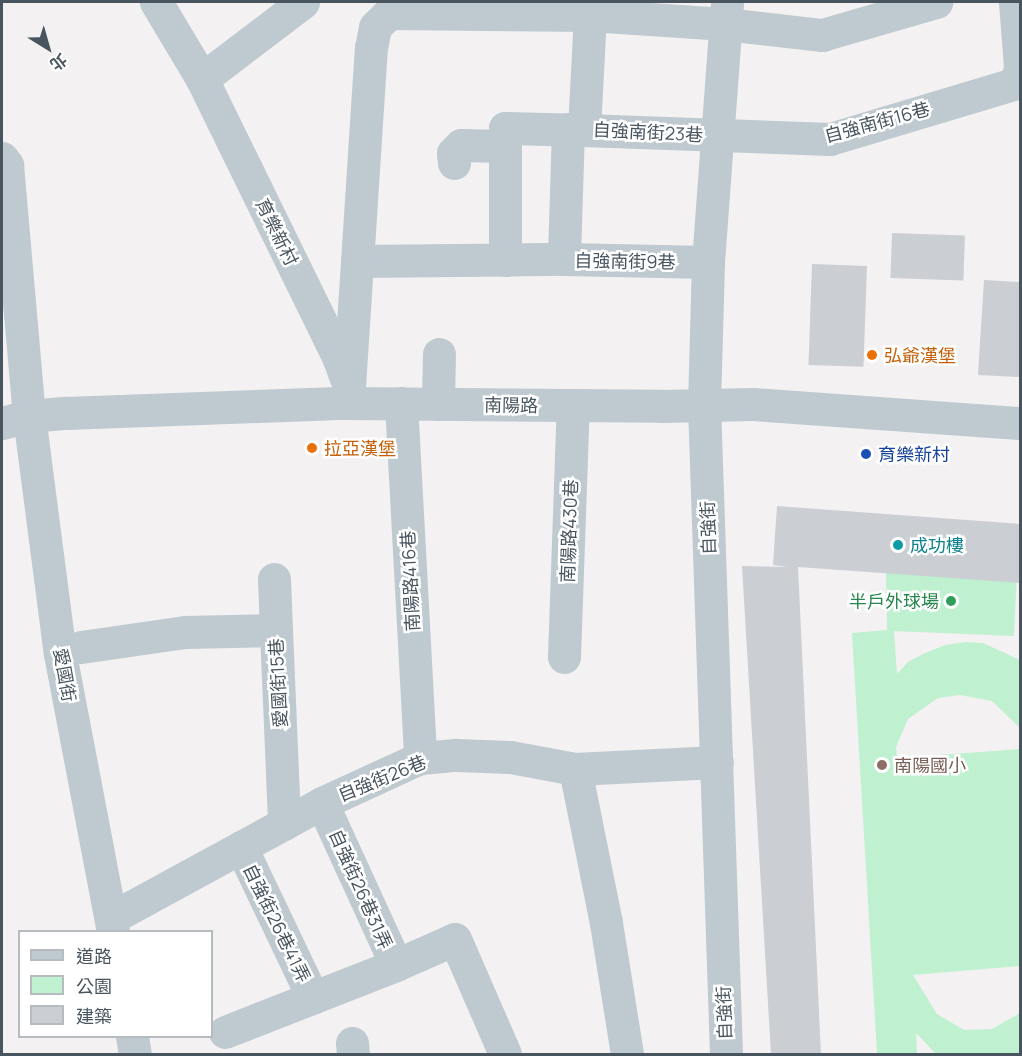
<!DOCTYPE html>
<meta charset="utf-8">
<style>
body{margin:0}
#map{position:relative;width:1022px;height:1056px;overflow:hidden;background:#f3f1f1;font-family:Manrope,"Noto Sans TC",sans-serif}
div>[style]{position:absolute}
.green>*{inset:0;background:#bff1d0}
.building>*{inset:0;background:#cbced3;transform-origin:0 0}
.minor>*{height:33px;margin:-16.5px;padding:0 16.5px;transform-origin:16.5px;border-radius:16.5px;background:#bec9d0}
.dots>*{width:16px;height:16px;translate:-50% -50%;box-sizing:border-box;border:3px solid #fff;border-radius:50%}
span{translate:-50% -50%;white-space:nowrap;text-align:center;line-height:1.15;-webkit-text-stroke:5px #fff;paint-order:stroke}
.street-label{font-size:18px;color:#48555f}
.food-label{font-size:18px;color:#c56008}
.left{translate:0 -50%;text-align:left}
.transit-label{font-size:18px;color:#164399}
.culture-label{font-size:18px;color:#0d838f}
.leisure-label{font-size:18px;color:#27864d}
.right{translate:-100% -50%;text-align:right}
.education-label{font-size:18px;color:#785e54}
.frame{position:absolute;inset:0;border:3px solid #48555f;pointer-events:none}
.legend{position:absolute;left:18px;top:930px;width:195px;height:108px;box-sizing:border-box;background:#fff;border:2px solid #b6bbbf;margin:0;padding:8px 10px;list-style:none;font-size:18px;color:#48555f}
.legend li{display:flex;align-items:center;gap:12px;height:30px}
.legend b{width:30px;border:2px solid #b6bbbf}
.north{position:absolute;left:18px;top:18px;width:60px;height:60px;-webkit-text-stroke:4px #fff;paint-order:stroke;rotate:143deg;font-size:16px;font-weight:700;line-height:24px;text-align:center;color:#48555f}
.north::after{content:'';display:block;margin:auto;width:21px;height:27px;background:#48555f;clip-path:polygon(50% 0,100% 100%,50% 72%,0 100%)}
</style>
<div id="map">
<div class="green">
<div style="clip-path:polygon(886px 568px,1017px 572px,1014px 636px,894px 631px,897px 674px,908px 662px,923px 654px,945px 645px,965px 642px,983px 643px,1020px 660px,1020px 728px,992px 701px,960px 695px,938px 698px,908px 719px,896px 747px,897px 758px,1020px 749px,1020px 966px,913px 975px,937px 1014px,964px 1030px,992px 1029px,1020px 1013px,1019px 1054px,936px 1054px,916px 1033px,917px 1054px,877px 1054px,852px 633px,887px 630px)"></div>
</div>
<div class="building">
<div style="left:892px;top:233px;width:73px;height:45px;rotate:2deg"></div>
<div style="left:812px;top:264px;width:55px;height:101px;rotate:2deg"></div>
<div style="clip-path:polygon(984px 280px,1020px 282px,1020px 377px,978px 375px)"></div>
<div style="clip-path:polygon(777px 506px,1020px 524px,1020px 583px,798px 567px,821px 1054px,771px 1054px,742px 566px,788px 567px,773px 565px)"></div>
</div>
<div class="minor">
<div style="left:156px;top:2px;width:90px;rotate:59.1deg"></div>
<div style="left:202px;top:79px;width:312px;rotate:63.9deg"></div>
<div style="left:339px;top:359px;width:20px;rotate:70deg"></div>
<div style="left:590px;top:15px;width:115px;rotate:93deg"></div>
<div style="left:584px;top:130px;width:246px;rotate:2.1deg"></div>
<div style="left:830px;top:139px;width:195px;rotate:-16.7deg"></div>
<div style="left:1017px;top:83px;width:17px;rotate:-80deg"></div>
<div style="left:1020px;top:66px;width:64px;rotate:-94.5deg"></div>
<div style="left:202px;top:79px;width:127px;rotate:-37.3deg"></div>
<div style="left:568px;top:129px;width:130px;rotate:91.8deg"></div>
<div style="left:564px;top:259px;width:144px;rotate:1.2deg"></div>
<div style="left:2px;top:158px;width:9px;rotate:54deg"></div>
<div style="left:7px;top:165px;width:252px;rotate:85deg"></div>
<div style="left:29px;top:416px;width:240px;rotate:82.6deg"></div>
<div style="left:60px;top:654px;width:283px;rotate:79.2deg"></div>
<div style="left:454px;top:163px;width:10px;rotate:-96deg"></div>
<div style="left:453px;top:153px;width:11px;rotate:-45deg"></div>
<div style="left:461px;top:145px;width:42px;rotate:1.4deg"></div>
<div style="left:505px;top:260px;width:132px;rotate:-90deg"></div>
<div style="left:505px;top:128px;width:79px;rotate:1.5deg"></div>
<div style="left:357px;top:261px;width:207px;rotate:-0.6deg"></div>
<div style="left:345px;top:403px;width:17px;rotate:-77deg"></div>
<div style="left:349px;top:386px;width:339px;rotate:-86.3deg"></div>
<div style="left:371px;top:48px;width:21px;rotate:-79deg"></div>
<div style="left:375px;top:27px;width:20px;rotate:-45deg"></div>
<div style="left:389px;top:13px;width:201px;rotate:0.6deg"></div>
<div style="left:590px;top:15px;width:135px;rotate:3.8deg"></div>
<div style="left:725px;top:24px;width:98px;rotate:6.5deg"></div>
<div style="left:822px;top:35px;width:119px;rotate:-16.1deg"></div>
<div style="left:401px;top:403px;width:356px;rotate:86.9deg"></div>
<div style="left:438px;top:404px;width:50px;rotate:-88.9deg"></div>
<div style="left:2px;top:423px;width:28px;rotate:-15deg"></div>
<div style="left:29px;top:416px;width:37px;rotate:-5deg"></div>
<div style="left:66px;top:413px;width:279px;rotate:-2.1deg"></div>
<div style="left:345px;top:403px;width:316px;rotate:0.5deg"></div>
<div style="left:661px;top:406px;width:92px;rotate:-1.2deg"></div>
<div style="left:753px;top:404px;width:268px;rotate:4.1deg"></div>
<div style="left:274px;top:579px;width:51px;rotate:87.8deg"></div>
<div style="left:81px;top:647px;width:105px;rotate:-8.2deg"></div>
<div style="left:185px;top:632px;width:91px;rotate:-1.3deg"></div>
<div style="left:276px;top:630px;width:194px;rotate:87.6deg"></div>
<div style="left:564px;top:657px;width:252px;rotate:-88deg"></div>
<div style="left:575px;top:769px;width:157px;rotate:78.6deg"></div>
<div style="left:606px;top:923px;width:133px;rotate:80.9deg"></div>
<div style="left:322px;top:803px;width:178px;rotate:65.4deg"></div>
<div style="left:396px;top:965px;width:64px;rotate:-23.8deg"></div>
<div style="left:455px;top:939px;width:125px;rotate:66.5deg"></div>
<div style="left:241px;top:847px;width:167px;rotate:64.5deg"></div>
<div style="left:111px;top:918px;width:240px;rotate:-28.6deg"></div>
<div style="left:322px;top:803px;width:108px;rotate:-24.7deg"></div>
<div style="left:420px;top:758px;width:36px;rotate:-5deg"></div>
<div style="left:456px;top:755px;width:54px;rotate:2.1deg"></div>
<div style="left:510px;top:757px;width:66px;rotate:10.5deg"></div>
<div style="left:575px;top:769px;width:142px;rotate:-2.8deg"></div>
<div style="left:225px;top:1032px;width:184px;rotate:-21.4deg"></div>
<div style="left:132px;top:1036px;width:18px;rotate:81deg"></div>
<div style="left:352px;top:1043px;width:11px;rotate:85deg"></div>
<div style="left:726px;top:1054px;width:649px;rotate:-91.94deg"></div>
<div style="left:704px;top:405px;width:143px;rotate:-88.4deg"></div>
<div style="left:708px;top:262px;width:261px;rotate:-85.8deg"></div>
</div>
<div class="dots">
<div style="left:872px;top:355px;background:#e8710a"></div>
<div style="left:312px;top:448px;background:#e8710a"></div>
<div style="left:866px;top:454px;background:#1a4fb4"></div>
<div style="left:898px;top:545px;background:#0f9aa8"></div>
<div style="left:951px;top:601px;background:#2e9e5b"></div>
<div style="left:882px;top:765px;background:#8d6e63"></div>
</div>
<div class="street-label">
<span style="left:877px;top:122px;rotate:-15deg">自強南街16巷</span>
<span style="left:648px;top:132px;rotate:3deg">自強南街23巷</span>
<span style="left:277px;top:232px;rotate:64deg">育樂新村</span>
<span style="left:625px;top:261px;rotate:1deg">自強南街9巷</span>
<span style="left:511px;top:405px;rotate:1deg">南陽路</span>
<span style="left:708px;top:528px;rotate:-92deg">自強街</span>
<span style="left:569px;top:531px;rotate:-88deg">南陽路430巷</span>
<span style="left:410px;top:581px;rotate:-93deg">南陽路416巷</span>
<span style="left:65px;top:675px;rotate:80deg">愛國街</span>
<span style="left:278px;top:683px;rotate:-93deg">愛國街15巷</span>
<span style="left:382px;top:778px;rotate:-22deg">自強街26巷</span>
<span style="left:361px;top:889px;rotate:66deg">自強街26巷31弄</span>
<span style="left:277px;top:923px;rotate:64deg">自強街26巷41弄</span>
<span style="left:724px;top:1013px;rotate:-92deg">自強街</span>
</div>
<div class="food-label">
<span class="left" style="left:884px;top:355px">弘爺漢堡</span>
<span class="left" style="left:324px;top:448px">拉亞漢堡</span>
</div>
<div class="transit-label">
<span class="left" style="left:878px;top:454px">育樂新村</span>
</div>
<div class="culture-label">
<span class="left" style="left:910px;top:545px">成功樓</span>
</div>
<div class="leisure-label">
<span class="right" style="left:939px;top:601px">半戶外球場</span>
</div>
<div class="education-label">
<span class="left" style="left:894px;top:765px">南陽國小</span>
</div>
<div class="frame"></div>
<ul class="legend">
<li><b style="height:8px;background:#bec9d0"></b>道路</li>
<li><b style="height:16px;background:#bff1d0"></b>公園</li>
<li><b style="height:16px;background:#cbced3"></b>建築</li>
</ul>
<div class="north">北</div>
</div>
